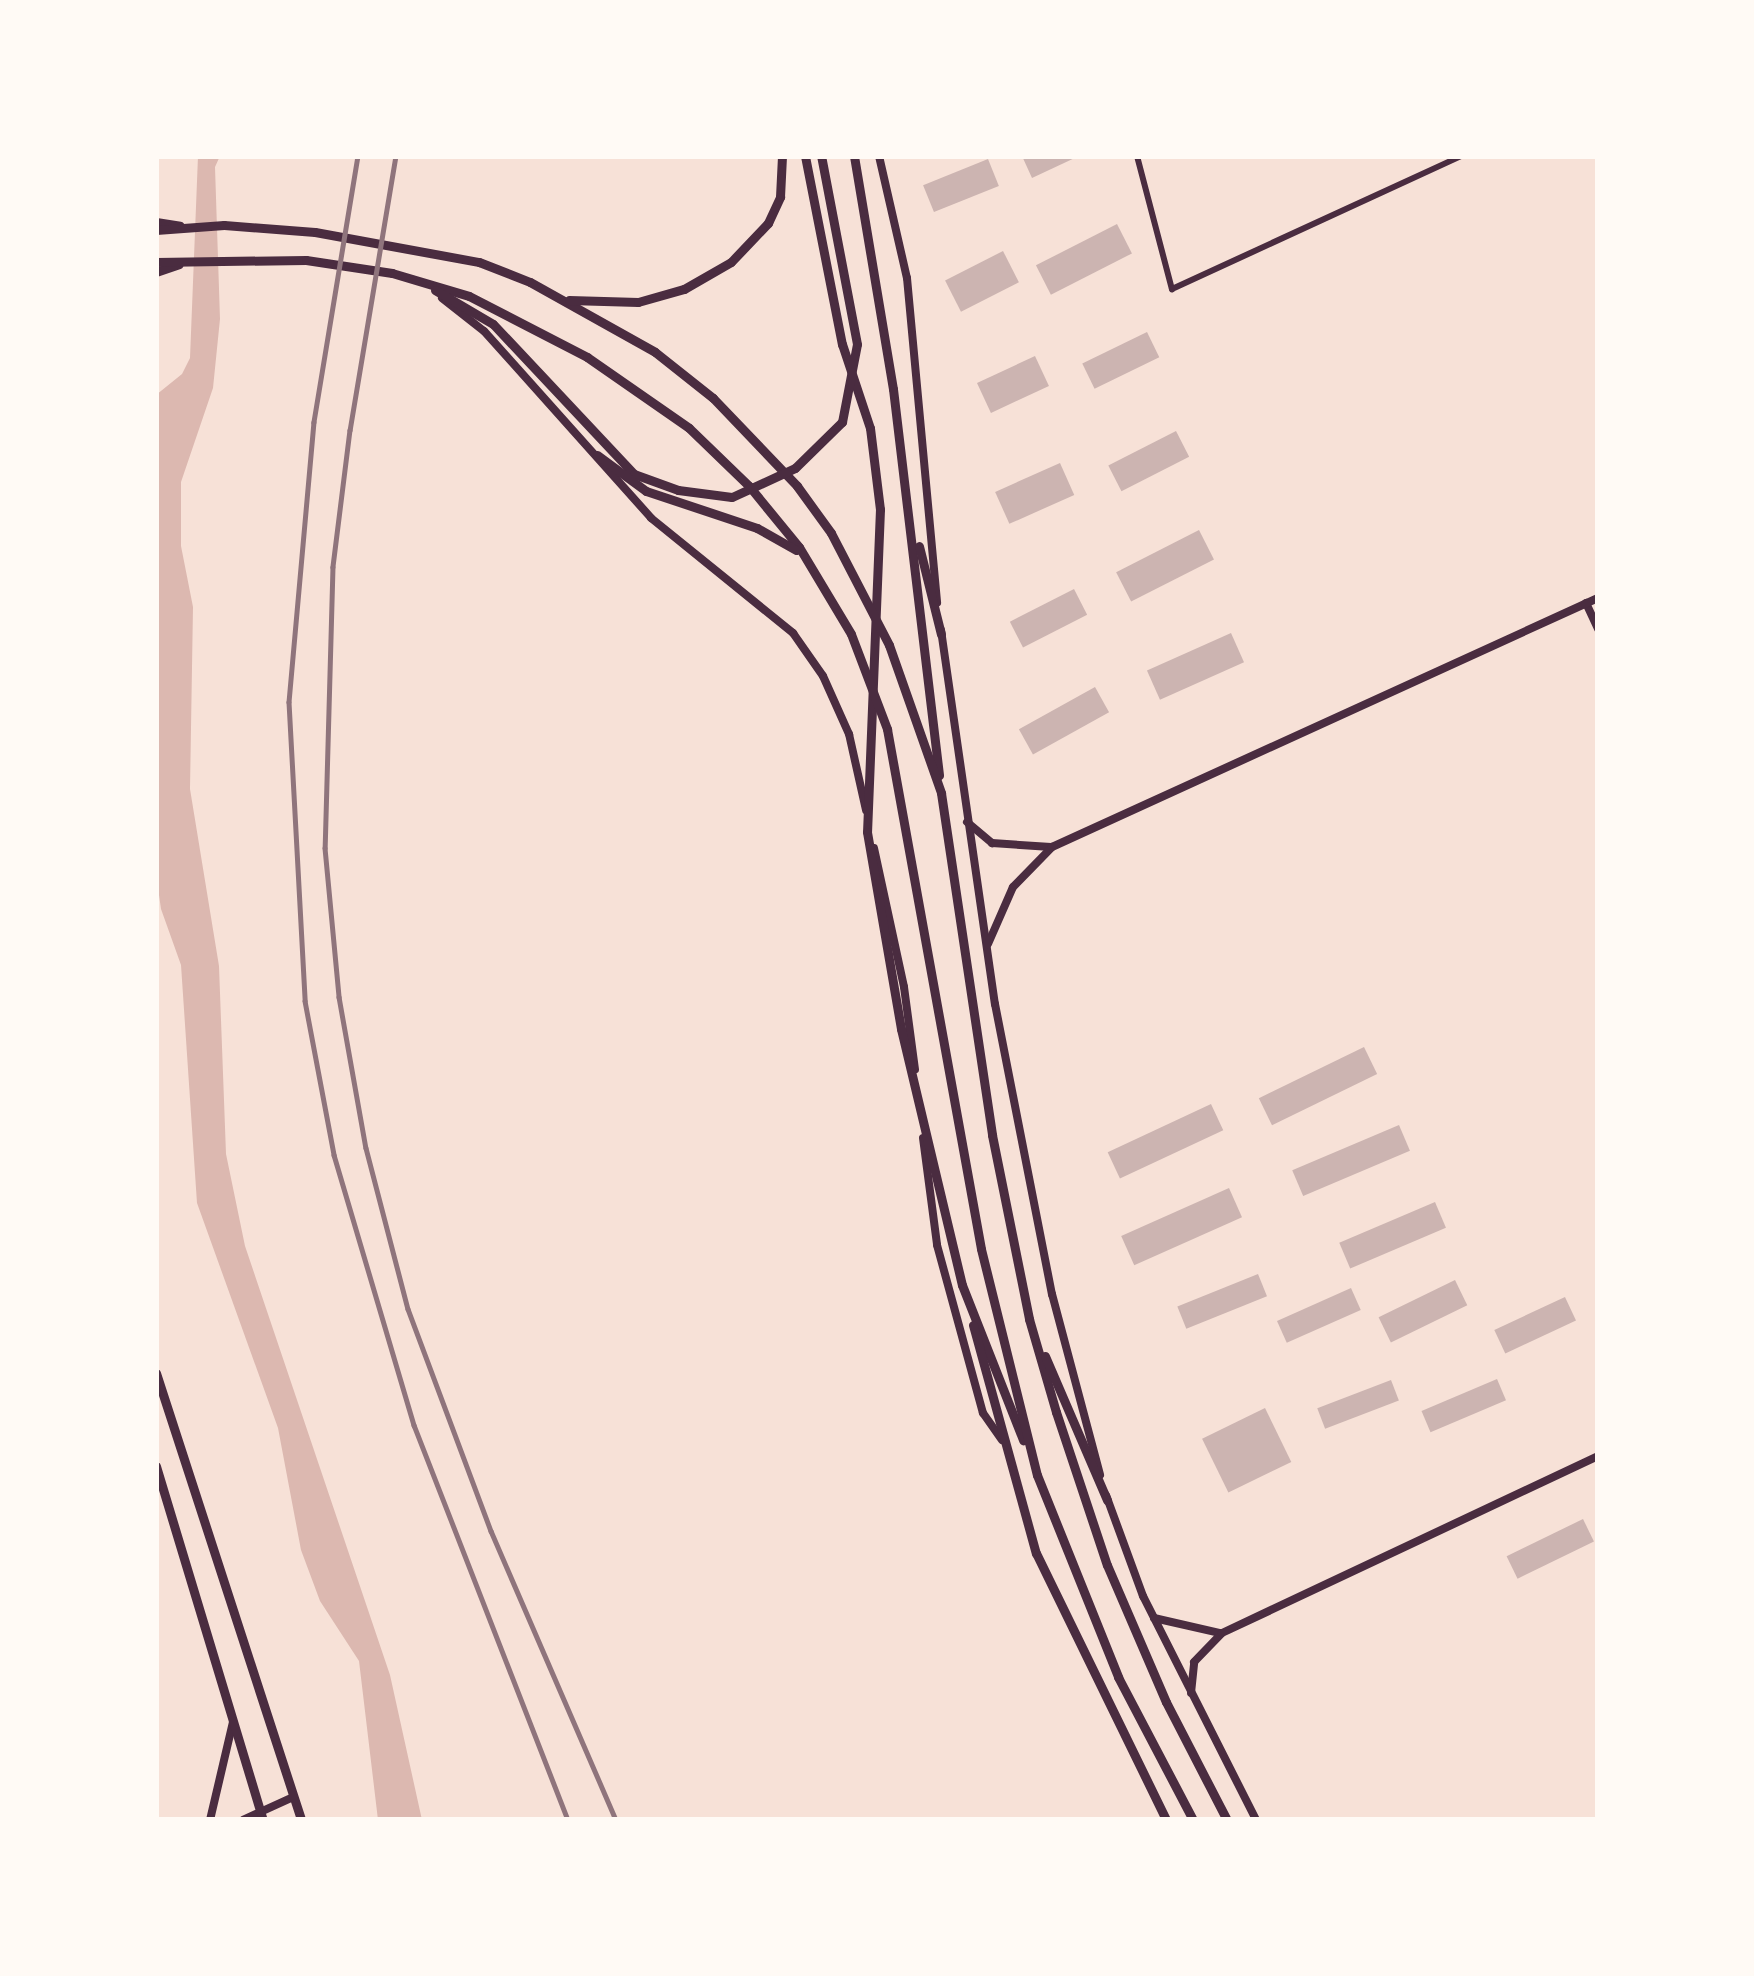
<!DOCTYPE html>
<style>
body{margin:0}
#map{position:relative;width:1754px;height:1976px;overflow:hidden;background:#f7e1d7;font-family:Ubuntu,sans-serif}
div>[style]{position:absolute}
.water>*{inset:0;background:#dcb8b0}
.building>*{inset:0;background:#ccb4b1;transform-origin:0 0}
.minor>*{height:6px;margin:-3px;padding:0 3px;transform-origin:3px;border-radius:3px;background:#4a2c40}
.tertiary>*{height:8px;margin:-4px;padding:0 4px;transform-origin:4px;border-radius:4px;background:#4a2c40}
.secondary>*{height:8px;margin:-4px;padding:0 4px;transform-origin:4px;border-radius:4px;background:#4a2c40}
.primary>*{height:9px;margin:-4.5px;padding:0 4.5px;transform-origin:4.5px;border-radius:4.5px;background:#4a2c40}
.trunk>*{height:9px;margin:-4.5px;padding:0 4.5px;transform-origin:4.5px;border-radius:4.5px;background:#4a2c40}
.rail>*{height:4.5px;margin:-2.25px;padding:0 2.25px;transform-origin:2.25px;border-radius:2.25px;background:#8f747c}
span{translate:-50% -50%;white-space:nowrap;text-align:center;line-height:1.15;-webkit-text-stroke:12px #fffaf5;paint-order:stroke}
.frame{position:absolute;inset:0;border:159px solid #fffaf5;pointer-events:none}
</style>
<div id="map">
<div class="water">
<div style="clip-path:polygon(198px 156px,220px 156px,215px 167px,220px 319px,213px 388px,181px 482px,181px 546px,193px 607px,190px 789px,219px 966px,226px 1154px,245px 1246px,390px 1675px,422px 1820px,378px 1820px,359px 1661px,320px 1601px,301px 1550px,278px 1428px,197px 1203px,181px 965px,161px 909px,156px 874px,156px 395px,182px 374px,190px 358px)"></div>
</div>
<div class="building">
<div style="clip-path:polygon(1022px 156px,1079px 156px,1032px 178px)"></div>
<div style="left:988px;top:159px;width:29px;height:70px;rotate:68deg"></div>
<div style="left:1117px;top:224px;width:33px;height:91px;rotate:63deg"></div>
<div style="left:1003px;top:251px;width:35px;height:65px;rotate:63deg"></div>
<div style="left:1147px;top:332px;width:28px;height:72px;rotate:64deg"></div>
<div style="left:1035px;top:356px;width:33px;height:64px;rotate:65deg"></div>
<div style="left:1176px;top:431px;width:29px;height:76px;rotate:63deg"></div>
<div style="left:1060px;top:463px;width:35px;height:71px;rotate:66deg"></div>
<div style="left:1199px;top:530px;width:33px;height:93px;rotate:63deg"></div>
<div style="left:1074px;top:589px;width:29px;height:72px;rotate:63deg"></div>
<div style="left:1231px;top:633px;width:32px;height:92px;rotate:66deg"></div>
<div style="left:1095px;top:687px;width:29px;height:87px;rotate:61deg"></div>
<div style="left:1364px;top:1047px;width:30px;height:117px;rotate:64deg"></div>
<div style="left:1211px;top:1104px;width:29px;height:114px;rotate:65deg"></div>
<div style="left:1399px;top:1125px;width:28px;height:116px;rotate:67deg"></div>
<div style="left:1229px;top:1188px;width:32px;height:118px;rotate:66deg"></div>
<div style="left:1435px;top:1202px;width:28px;height:104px;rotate:67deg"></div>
<div style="left:1258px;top:1274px;width:24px;height:87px;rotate:68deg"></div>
<div style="left:1455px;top:1280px;width:28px;height:85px;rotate:64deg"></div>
<div style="left:1351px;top:1288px;width:24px;height:81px;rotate:66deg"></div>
<div style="left:1565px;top:1297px;width:26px;height:78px;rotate:65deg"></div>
<div style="left:1497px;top:1379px;width:23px;height:82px;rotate:67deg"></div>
<div style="left:1391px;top:1380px;width:22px;height:79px;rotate:69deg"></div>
<div style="left:1265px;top:1408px;width:60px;height:70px;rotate:64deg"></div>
<div style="left:1583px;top:1519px;width:25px;height:85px;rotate:64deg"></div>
</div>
<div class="minor">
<div style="left:1137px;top:156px;width:138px;rotate:75.3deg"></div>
<div style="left:1172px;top:289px;width:318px;rotate:-24.7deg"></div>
</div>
<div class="tertiary">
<div style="left:879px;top:156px;width:125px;rotate:77.1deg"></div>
<div style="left:907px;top:278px;width:326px;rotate:84.7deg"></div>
<div style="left:442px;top:298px;width:53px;rotate:38.2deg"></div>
<div style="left:484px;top:331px;width:251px;rotate:48.2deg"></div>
<div style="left:651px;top:518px;width:183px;rotate:39deg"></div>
<div style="left:793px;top:633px;width:52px;rotate:55.1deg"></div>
<div style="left:823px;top:676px;width:64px;rotate:65.9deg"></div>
<div style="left:849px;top:734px;width:78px;rotate:77.4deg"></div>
<div style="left:1586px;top:603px;width:29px;rotate:65deg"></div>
<div style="left:941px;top:630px;width:378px;rotate:81.8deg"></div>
<div style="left:995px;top:1004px;width:296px;rotate:78.9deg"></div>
<div style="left:1052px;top:1294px;width:187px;rotate:75.1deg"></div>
<div style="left:967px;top:822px;width:33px;rotate:40deg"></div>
<div style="left:992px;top:843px;width:59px;rotate:3.9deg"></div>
<div style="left:874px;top:848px;width:142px;rotate:77.8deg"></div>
<div style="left:904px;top:987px;width:83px;rotate:82.4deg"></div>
<div style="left:988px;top:944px;width:62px;rotate:-66.3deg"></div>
<div style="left:1013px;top:887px;width:56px;rotate:-45.7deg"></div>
<div style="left:1052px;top:847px;width:600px;rotate:-24.52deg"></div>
<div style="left:923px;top:1138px;width:108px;rotate:82.5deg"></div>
<div style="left:937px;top:1245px;width:174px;rotate:74.7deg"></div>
<div style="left:983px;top:1413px;width:33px;rotate:55deg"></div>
<div style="left:1106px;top:1495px;width:108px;rotate:69.9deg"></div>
<div style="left:1143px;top:1596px;width:251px;rotate:63.2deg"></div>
<div style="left:1154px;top:1618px;width:68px;rotate:12.8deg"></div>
<div style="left:1191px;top:1693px;width:31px;rotate:-84deg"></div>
<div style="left:1194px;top:1662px;width:40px;rotate:-46deg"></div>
<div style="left:1222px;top:1633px;width:416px;rotate:-25.2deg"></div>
</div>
<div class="secondary">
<div style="left:210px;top:1820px;width:101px;rotate:-76.8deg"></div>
<div style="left:243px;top:1820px;width:55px;rotate:-24.7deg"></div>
</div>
<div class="primary">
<div style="left:156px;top:222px;width:24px;rotate:9deg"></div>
<div style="left:156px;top:272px;width:24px;rotate:-19deg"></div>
<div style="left:156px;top:1373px;width:470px;rotate:72deg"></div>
<div style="left:156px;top:1466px;width:370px;rotate:73.2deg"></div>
</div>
<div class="trunk">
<div style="left:805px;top:156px;width:192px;rotate:78.9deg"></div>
<div style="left:842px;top:344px;width:89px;rotate:71.6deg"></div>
<div style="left:870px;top:428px;width:82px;rotate:83deg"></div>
<div style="left:880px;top:509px;width:323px;rotate:92.3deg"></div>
<div style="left:867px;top:832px;width:200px;rotate:80.2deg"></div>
<div style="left:901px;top:1029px;width:263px;rotate:76.6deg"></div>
<div style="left:962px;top:1285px;width:167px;rotate:68.5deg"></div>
<div style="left:854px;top:156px;width:236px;rotate:80.5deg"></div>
<div style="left:893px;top:389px;width:389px;rotate:83.2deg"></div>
<div style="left:156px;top:230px;width:68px;rotate:-4.2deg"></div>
<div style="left:224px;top:225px;width:91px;rotate:4.4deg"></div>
<div style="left:315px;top:232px;width:167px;rotate:10.4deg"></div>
<div style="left:479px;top:262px;width:55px;rotate:21.4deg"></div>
<div style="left:530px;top:282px;width:143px;rotate:29.2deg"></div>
<div style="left:655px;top:352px;width:74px;rotate:38.4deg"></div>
<div style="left:713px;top:398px;width:122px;rotate:46.3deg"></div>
<div style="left:797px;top:486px;width:58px;rotate:54.1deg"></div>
<div style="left:831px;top:533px;width:126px;rotate:62.6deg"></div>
<div style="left:889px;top:645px;width:157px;rotate:70.6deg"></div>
<div style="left:941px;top:793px;width:346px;rotate:81.5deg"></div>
<div style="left:992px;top:1135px;width:188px;rotate:78.6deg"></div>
<div style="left:1029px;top:1319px;width:97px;rotate:73.8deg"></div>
<div style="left:1056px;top:1412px;width:161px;rotate:71.6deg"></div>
<div style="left:1107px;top:1565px;width:149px;rotate:66.7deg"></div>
<div style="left:1166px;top:1702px;width:133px;rotate:62.7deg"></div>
<div style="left:156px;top:262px;width:150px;rotate:-0.8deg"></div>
<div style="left:306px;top:260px;width:87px;rotate:8.6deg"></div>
<div style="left:392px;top:273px;width:80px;rotate:16.6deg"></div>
<div style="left:469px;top:296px;width:133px;rotate:27.3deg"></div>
<div style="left:587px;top:357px;width:124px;rotate:34.8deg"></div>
<div style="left:689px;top:428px;width:83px;rotate:44deg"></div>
<div style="left:749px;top:486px;width:79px;rotate:50.7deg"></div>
<div style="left:799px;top:547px;width:101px;rotate:59.1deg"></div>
<div style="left:851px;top:634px;width:102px;rotate:69.2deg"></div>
<div style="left:887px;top:729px;width:528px;rotate:79.75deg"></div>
<div style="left:981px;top:1249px;width:233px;rotate:76.1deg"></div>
<div style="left:1037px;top:1475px;width:218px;rotate:68.1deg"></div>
<div style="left:1118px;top:1677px;width:161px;rotate:62.3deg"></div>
<div style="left:435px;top:290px;width:67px;rotate:30.4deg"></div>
<div style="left:493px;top:324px;width:206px;rotate:46.8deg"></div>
<div style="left:634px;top:474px;width:47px;rotate:20deg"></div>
<div style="left:678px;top:490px;width:54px;rotate:7.4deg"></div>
<div style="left:732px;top:497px;width:69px;rotate:-24.7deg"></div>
<div style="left:795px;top:468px;width:66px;rotate:-44.4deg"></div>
<div style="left:842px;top:422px;width:79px;rotate:-79.1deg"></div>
<div style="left:857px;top:344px;width:191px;rotate:-100.8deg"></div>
<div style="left:569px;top:300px;width:69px;rotate:1.7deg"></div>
<div style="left:638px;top:302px;width:48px;rotate:-15.8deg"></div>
<div style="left:684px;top:289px;width:54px;rotate:-29.9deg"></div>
<div style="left:731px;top:262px;width:54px;rotate:-46.5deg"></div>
<div style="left:768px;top:223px;width:29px;rotate:-65deg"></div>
<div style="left:780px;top:197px;width:41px;rotate:-87.2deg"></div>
<div style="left:597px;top:455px;width:61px;rotate:36.3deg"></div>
<div style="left:646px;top:491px;width:117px;rotate:18.4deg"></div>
<div style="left:757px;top:528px;width:45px;rotate:29.4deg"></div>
<div style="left:919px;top:546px;width:91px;rotate:76deg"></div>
<div style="left:973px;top:1325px;width:237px;rotate:74.6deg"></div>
<div style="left:1036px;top:1553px;width:297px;rotate:64deg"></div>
<div style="left:1045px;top:1356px;width:157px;rotate:66.7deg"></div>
</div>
<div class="rail">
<div style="left:358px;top:156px;width:270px;rotate:99.4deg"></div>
<div style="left:314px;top:422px;width:281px;rotate:95.1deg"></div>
<div style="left:289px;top:702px;width:299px;rotate:86.9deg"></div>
<div style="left:305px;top:1001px;width:157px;rotate:79.3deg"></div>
<div style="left:334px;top:1155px;width:282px;rotate:73.5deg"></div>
<div style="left:414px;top:1425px;width:424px;rotate:68.7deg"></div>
<div style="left:396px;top:156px;width:278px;rotate:99.5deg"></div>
<div style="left:350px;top:430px;width:138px;rotate:97.1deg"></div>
<div style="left:333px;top:567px;width:281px;rotate:91.6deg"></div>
<div style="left:325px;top:848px;width:150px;rotate:84.6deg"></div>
<div style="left:339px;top:997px;width:153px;rotate:79.9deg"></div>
<div style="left:366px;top:1148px;width:166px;rotate:75.4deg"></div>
<div style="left:408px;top:1309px;width:237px;rotate:69.5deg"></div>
<div style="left:491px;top:1531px;width:315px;rotate:66.6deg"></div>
</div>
<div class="frame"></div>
</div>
